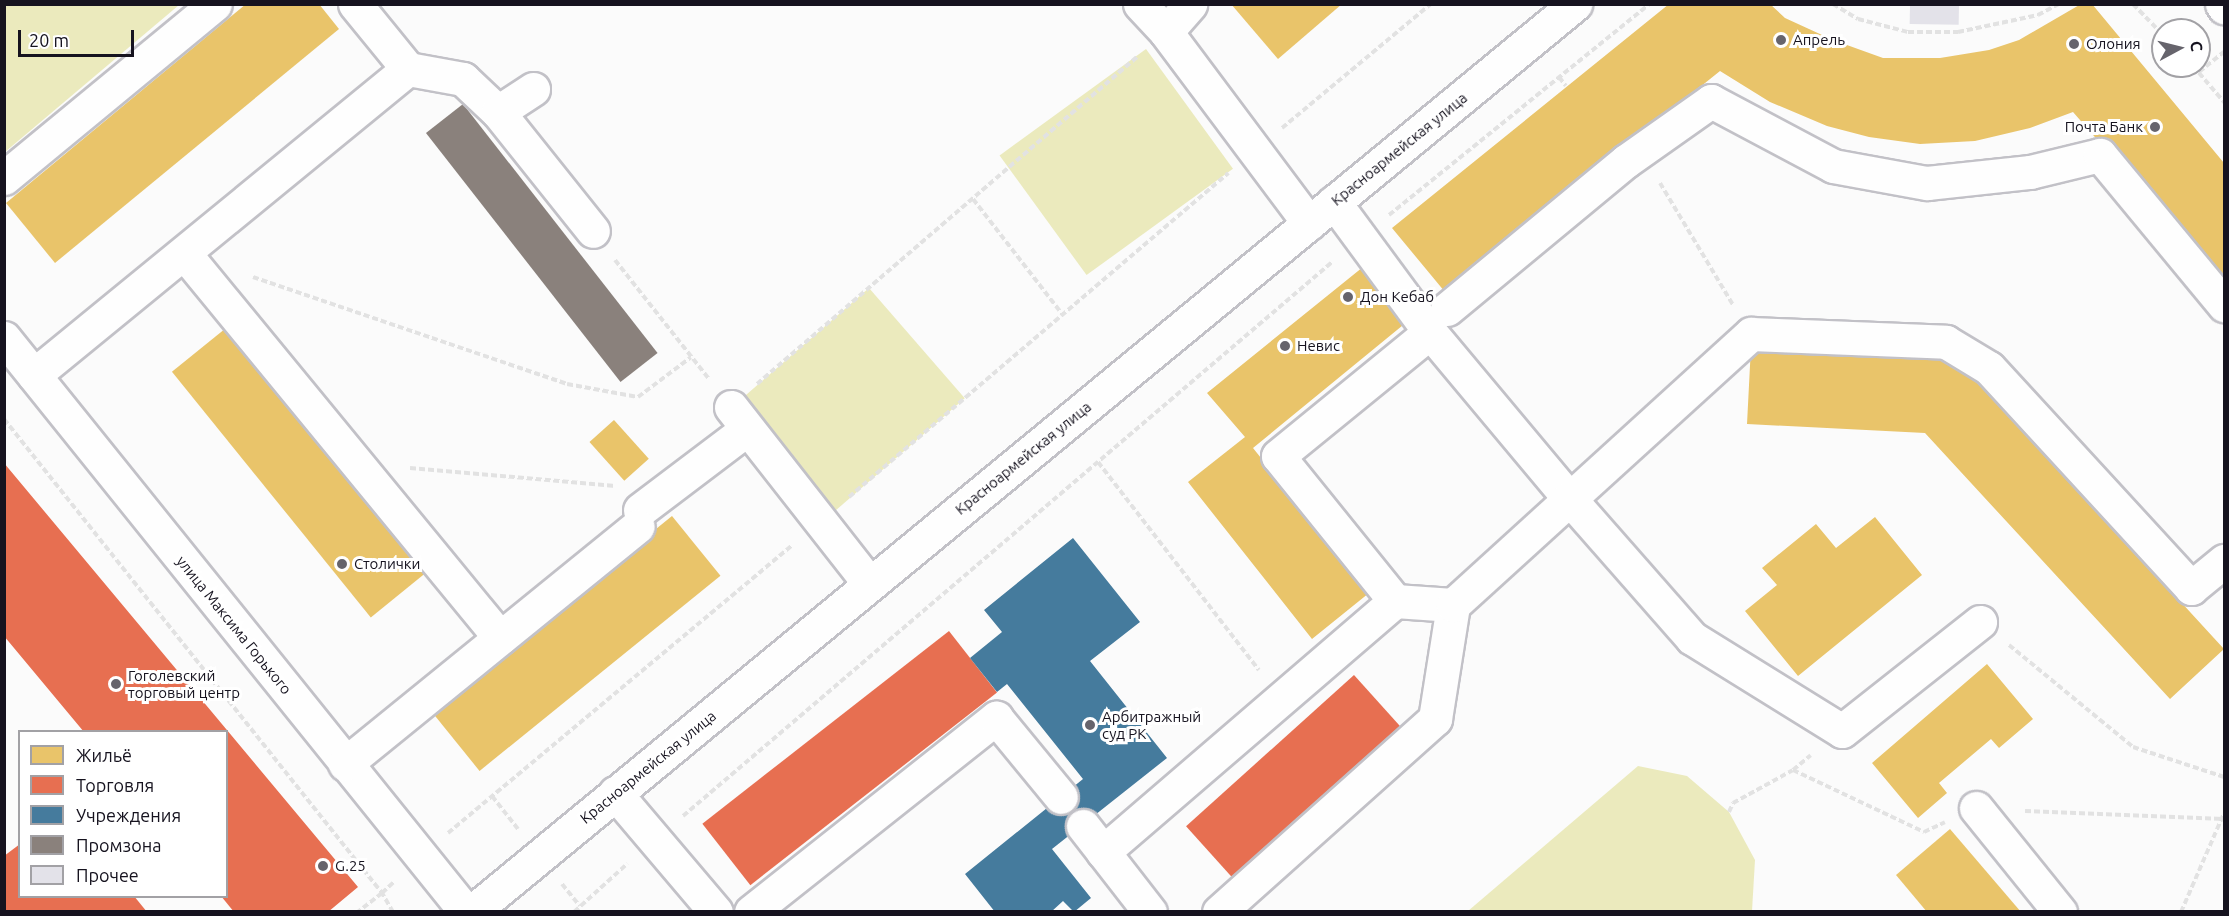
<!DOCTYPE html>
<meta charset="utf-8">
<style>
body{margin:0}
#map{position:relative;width:2229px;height:916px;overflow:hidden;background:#fbfbfb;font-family:Ubuntu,sans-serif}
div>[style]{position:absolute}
.green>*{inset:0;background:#ebeabd;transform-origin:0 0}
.homes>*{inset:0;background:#e9c46a;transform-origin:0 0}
.shops>*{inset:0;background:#e76f51;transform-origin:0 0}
.public>*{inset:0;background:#457b9d}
.industry>*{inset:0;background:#8a817c;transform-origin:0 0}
.building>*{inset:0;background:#e3e2e9;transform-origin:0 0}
.path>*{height:4px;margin-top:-2px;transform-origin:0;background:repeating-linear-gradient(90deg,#e2e2e2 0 6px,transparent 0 9px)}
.roads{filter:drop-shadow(2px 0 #c2c1c7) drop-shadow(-2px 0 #c2c1c7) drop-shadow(0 2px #c2c1c7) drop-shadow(0 -2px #c2c1c7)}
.minor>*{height:33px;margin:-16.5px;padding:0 16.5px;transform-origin:16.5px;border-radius:16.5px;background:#fefefe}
.major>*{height:33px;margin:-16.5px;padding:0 16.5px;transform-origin:16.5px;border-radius:16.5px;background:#fefefe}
.dots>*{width:16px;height:16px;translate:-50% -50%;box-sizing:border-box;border:3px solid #fff;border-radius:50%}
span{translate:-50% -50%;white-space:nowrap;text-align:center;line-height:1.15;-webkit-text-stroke:6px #fff;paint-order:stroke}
.poi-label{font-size:15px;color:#16131f}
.left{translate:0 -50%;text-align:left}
.right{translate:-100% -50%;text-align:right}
.street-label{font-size:15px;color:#16131f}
.frame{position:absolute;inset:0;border:6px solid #16131f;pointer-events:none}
.legend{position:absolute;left:18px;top:730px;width:210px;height:168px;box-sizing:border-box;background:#fff;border:2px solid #a2a1a5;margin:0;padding:8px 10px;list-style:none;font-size:18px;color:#16131f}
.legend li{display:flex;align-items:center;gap:12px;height:30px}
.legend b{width:30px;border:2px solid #a2a1a5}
.north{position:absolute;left:2151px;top:18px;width:60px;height:60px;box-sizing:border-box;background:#fff;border:2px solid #a2a1a5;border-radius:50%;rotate:83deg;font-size:16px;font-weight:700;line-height:24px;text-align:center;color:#16131f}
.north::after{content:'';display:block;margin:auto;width:21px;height:27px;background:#66646c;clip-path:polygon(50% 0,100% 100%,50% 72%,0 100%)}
.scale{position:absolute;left:18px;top:30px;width:116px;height:27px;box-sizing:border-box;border:3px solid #16131f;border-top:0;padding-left:8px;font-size:18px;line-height:21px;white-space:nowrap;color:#16131f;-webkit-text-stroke:4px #fff;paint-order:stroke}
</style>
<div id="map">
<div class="green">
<div style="clip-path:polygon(5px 4px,179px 4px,179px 5px,5px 152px)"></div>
<div style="left:1146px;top:49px;width:148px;height:181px;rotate:54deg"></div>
<div style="left:869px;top:288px;width:146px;height:182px;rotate:49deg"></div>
<div style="clip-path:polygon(1638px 766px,1687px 776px,1729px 812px,1755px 860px,1752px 911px,1468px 911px)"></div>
</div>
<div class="homes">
<div style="clip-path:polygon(246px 4px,319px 4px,339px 29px,55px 263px,6px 203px)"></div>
<div style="clip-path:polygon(1231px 4px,1342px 4px,1278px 59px)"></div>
<div style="clip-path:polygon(1669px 4px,1770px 4px,1785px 18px,1833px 40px,1883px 58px,1940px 58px,1989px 50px,2019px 40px,2081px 4px,2092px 4px,2224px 163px,2224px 285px,2073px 112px,2030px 128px,1975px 141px,1920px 144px,1869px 137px,1827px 126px,1770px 102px,1720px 71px,1445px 292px,1392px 228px)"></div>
<div style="clip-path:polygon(1363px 267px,1408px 321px,1253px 448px,1369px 593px,1312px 639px,1188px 482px,1245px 437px,1207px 393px)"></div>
<div style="left:231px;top:324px;width:316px;height:76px;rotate:51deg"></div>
<div style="clip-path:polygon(1751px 346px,1936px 355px,1980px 383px,2224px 649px,2170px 699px,1925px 433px,1747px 424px)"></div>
<div style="left:614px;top:420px;width:52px;height:33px;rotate:48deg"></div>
<div style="left:672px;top:516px;width:77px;height:310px;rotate:51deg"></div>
<div style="clip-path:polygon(1875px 517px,1922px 575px,1798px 676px,1745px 611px,1777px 585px,1762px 568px,1816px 524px,1836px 548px)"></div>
<div style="clip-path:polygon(1987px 664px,2033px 719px,1999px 748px,1991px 739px,1939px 783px,1947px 793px,1918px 818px,1872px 763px)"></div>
<div style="clip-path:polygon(1950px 829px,2021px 912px,1927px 912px,1896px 875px)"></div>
</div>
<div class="shops">
<div style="clip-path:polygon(4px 463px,358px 887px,328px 912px,234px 912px,221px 896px,226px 896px,226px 732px,84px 732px,4px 636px)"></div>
<div style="left:949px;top:631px;width:78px;height:313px;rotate:52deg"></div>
<div style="left:1354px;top:675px;width:70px;height:226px;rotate:48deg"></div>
<div style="clip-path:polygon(20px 844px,20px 896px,134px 896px,147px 912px,4px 912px,4px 856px)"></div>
</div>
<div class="public">
<div style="clip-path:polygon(1073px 538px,1140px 622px,1090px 661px,1167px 758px,1052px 849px,1091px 898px,1074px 912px,1063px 901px,1051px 912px,995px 912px,965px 874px,1083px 779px,1007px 684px,997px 692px,970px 658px,1002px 632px,984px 610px)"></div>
</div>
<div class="industry">
<div style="left:463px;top:104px;width:316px;height:47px;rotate:52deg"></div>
</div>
<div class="building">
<div style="left:1910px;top:5px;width:49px;height:19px;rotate:1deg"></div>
</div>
<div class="path">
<div style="left:1833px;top:4px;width:29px;rotate:31deg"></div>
<div style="left:1858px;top:19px;width:52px;rotate:14.6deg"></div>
<div style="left:1908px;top:32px;width:50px"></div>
<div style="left:1958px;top:32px;width:82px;rotate:-12deg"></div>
<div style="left:2038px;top:15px;width:24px;rotate:-28deg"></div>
<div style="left:2133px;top:4px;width:43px;rotate:45.9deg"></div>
<div style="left:2193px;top:66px;width:48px;rotate:49.3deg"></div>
<div style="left:2199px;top:72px;width:32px;rotate:-39deg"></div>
<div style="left:1559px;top:77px;width:11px;rotate:52deg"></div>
<div style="left:1282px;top:128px;width:194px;rotate:-39.8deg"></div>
<div style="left:1660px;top:183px;width:142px;rotate:59.1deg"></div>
<div style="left:973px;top:199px;width:147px;rotate:52.2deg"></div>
<div style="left:1389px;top:215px;width:336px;rotate:-39deg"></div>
<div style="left:615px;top:260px;width:152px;rotate:51.7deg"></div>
<div style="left:253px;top:277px;width:332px;rotate:18.8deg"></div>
<div style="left:567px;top:384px;width:72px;rotate:10.4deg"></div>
<div style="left:638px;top:397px;width:66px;rotate:-37deg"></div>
<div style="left:757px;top:384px;width:503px;rotate:-40.72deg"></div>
<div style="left:4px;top:419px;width:606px;rotate:51.43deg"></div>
<div style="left:382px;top:893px;width:31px;rotate:142deg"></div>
<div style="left:1098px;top:462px;width:263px;rotate:52.3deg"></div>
<div style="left:410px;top:468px;width:206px;rotate:5deg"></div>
<div style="left:849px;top:497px;width:499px;rotate:-40.5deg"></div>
<div style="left:2009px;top:645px;width:161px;rotate:39.4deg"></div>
<div style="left:2133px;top:747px;width:96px;rotate:18.2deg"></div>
<div style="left:1793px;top:770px;width:145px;rotate:25.3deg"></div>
<div style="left:1924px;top:832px;width:23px;rotate:-25deg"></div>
<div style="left:492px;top:796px;width:42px;rotate:51.8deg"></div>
<div style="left:2025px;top:811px;width:199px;rotate:2.3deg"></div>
<div style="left:1729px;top:812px;width:10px;rotate:-66deg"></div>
<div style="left:1733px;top:803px;width:68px;rotate:-28.8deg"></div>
<div style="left:1793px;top:770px;width:23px;rotate:-40deg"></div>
<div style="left:683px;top:816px;width:853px;rotate:-40.48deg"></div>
<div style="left:448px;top:833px;width:449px;rotate:-39.9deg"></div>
<div style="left:562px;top:884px;width:28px;rotate:51deg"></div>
<div style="left:393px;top:912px;width:22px;rotate:-120deg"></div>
<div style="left:382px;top:893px;width:16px;rotate:-43deg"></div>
<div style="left:574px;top:912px;width:72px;rotate:-42.2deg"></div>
<div style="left:2181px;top:912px;width:108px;rotate:-66.5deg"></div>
</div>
<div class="roads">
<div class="minor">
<div style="left:355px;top:4px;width:84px;rotate:50.8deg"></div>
<div style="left:408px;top:69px;width:56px;rotate:10.3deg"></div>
<div style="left:463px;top:79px;width:48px;rotate:43.3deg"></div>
<div style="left:498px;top:112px;width:152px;rotate:51.4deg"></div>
<div style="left:1140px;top:4px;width:38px;rotate:47deg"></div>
<div style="left:1166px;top:32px;width:239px;rotate:53.2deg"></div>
<div style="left:1166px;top:32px;width:37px;rotate:-49deg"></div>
<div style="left:498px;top:112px;width:42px;rotate:-33.3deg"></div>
<div style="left:4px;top:178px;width:273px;rotate:-39.5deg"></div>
<div style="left:1334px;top:202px;width:162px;rotate:53.6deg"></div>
<div style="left:1430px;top:332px;width:217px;rotate:50.1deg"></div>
<div style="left:1569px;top:498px;width:186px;rotate:48.7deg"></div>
<div style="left:1692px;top:638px;width:176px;rotate:31.8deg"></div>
<div style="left:1842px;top:731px;width:176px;rotate:-38.3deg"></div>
<div style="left:184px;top:253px;width:498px;rotate:50.6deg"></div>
<div style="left:1447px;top:309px;width:232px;rotate:-39.6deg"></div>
<div style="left:1626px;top:161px;width:104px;rotate:-35.2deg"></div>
<div style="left:1711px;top:101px;width:138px;rotate:28deg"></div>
<div style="left:1833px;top:166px;width:96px;rotate:10.3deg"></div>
<div style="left:1927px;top:183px;width:104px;rotate:-6.1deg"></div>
<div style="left:2030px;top:172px;width:72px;rotate:-13.7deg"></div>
<div style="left:2100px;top:155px;width:195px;rotate:50.4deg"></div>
<div style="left:4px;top:338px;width:737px;rotate:51.17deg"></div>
<div style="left:34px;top:375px;width:483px;rotate:-39.3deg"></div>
<div style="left:731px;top:407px;width:225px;rotate:51.9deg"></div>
<div style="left:640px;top:510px;width:134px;rotate:-37.1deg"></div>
<div style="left:1395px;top:601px;width:186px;rotate:-128.9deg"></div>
<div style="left:1278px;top:456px;width:196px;rotate:-39.2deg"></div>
<div style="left:345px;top:764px;width:377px;rotate:-39.1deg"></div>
<div style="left:615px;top:793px;width:156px;rotate:49.7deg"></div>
<div style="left:1976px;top:808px;width:134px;rotate:51.1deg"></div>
<div style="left:1083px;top:826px;width:109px;rotate:52.1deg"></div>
<div style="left:1103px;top:852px;width:385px;rotate:-40.7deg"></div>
<div style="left:1395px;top:601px;width:58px;rotate:3.9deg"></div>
<div style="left:751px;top:912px;width:313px;rotate:-38.4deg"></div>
<div style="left:996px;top:718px;width:102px;rotate:50.6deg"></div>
<div style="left:1219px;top:912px;width:290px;rotate:-41.8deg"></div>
<div style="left:1435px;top:719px;width:115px;rotate:-81deg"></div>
<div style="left:1453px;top:605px;width:403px;rotate:-42.3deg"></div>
<div style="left:1751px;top:334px;width:195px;rotate:2.3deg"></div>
<div style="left:1946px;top:342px;width:50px;rotate:31.2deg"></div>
<div style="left:1989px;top:368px;width:299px;rotate:47.4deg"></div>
<div style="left:2191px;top:588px;width:43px;rotate:-39.3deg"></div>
</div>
<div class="major">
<div style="left:2222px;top:4px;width:4px;rotate:56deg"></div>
<div style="left:472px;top:912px;width:1429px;rotate:-39.46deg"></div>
</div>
</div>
<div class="dots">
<div style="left:1781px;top:40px;background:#66646c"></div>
<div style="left:2074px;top:44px;background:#66646c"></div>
<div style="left:2155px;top:127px;background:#66646c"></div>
<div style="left:1348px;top:297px;background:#66646c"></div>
<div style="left:1285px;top:346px;background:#66646c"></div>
<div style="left:342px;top:564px;background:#66646c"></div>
<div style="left:116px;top:684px;background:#66646c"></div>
<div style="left:1090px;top:725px;background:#66646c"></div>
<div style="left:323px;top:866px;background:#66646c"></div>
</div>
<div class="poi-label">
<span class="left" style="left:1793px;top:40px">Апрель</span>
<span class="left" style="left:2086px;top:44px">Олония</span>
<span class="right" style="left:2143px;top:127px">Почта Банк</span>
<span class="left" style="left:1360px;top:297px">Дон Кебаб</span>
<span class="left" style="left:1297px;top:346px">Невис</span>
<span class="left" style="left:354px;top:564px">Столички</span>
<span class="left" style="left:128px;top:684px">Гоголевский<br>торговый центр</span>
<span class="left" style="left:1102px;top:725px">Арбитражный<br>суд РК</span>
<span class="left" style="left:335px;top:866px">G.25</span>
</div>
<div class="street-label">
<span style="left:1399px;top:149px;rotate:-39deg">Красноармейская улица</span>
<span style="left:1023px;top:458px;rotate:-39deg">Красноармейская улица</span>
<span style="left:234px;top:625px;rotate:51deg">улица Максима Горького</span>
<span style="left:648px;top:767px;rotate:-39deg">Красноармейская улица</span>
</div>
<div class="frame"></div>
<ul class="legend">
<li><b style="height:16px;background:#e9c46a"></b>Жильё</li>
<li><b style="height:16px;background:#e76f51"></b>Торговля</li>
<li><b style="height:16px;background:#457b9d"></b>Учреждения</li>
<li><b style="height:16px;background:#8a817c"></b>Промзона</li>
<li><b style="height:16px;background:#e3e2e9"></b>Прочее</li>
</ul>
<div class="north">С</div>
<div class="scale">20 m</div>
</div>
